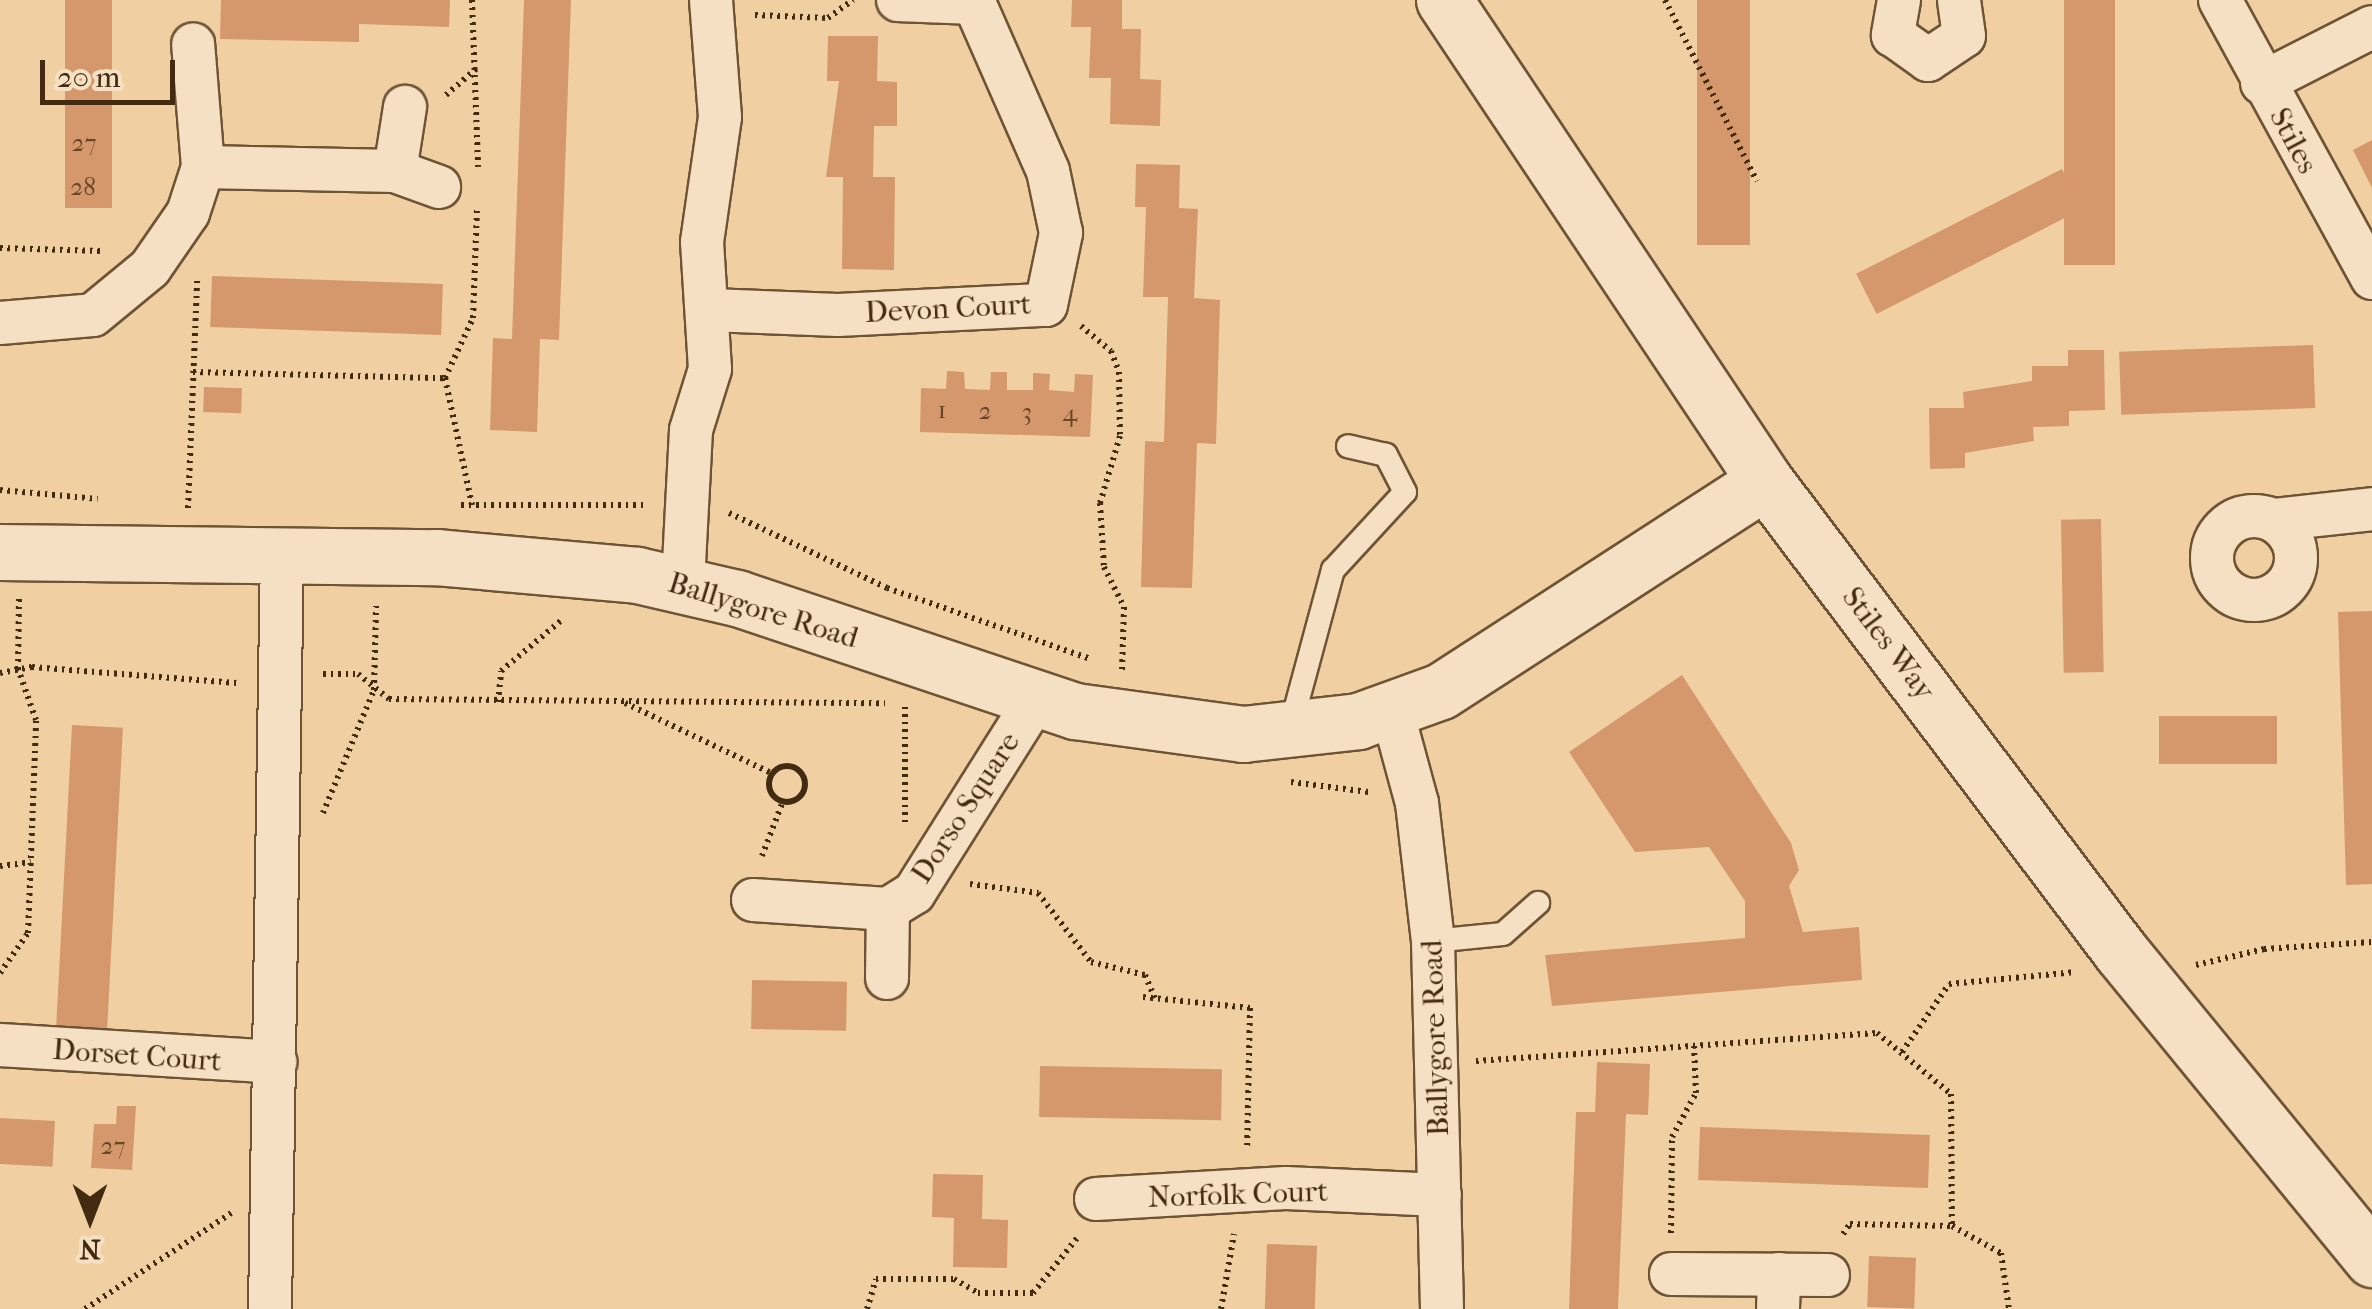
<!DOCTYPE html>
<style>
body{margin:0}
#map{position:relative;width:2372px;height:1309px;overflow:hidden;background:#f0d0a2;font-family:"IM FELL French Canon",serif}
div>[style]{position:absolute}
.building>*{inset:0;background:#d5976c;transform-origin:0 0}
.path>*{height:6px;margin-top:-3px;transform-origin:0;background:repeating-linear-gradient(90deg,#422b11 0 2.5px,transparent 0 7.5px)}
.path>.ring{margin:-3px;padding:0;box-sizing:content-box;background:none;border:6px solid #422b11;border-radius:50%}
.roads{filter:drop-shadow(2px 0 #6e5435) drop-shadow(-2px 0 #6e5435) drop-shadow(0 2px #6e5435) drop-shadow(0 -2px #6e5435)}
.service>*{height:22px;margin:-11px;padding:0 11px;transform-origin:11px;border-radius:11px;background:#f5e0c3}
.minor>*{height:42px;margin:-21px;padding:0 21px;transform-origin:21px;border-radius:21px;background:#f5e0c3}
.minor>.ring{margin:-21px;padding:0;box-sizing:content-box;background:none;border:42px solid #f5e0c3;border-radius:50%}
.tertiary>*{height:55px;margin:-27.5px;padding:0 27.5px;transform-origin:27.5px;border-radius:27.5px;background:#f5e0c3}
.secondary>*{height:55px;margin:-27.5px;padding:0 27.5px;transform-origin:27.5px;border-radius:27.5px;background:#f5e0c3}
span{translate:-50% -50%;white-space:nowrap;text-align:center;line-height:1.15;-webkit-text-stroke:8px #f5e0c3;paint-order:stroke}
.number-label{font-size:25px;color:#674628}
.number-label span{-webkit-text-stroke-width:0}
.street-label{font-size:30px;color:#422b11}
.north{position:absolute;left:40px;top:1169px;width:100px;height:100px;-webkit-text-stroke:8px #f5e0c3;paint-order:stroke;rotate:180deg;font-size:28px;font-weight:700;line-height:40px;text-align:center;color:#422b11}
.north::after{content:'';display:block;margin:auto;width:35px;height:45px;background:#422b11;clip-path:polygon(50% 0,100% 100%,50% 72%,0 100%)}
.scale{position:absolute;left:40px;top:60px;width:135px;height:45px;box-sizing:border-box;border:5px solid #422b11;border-top:0;padding-left:12px;font-size:30px;line-height:35px;white-space:nowrap;color:#422b11;-webkit-text-stroke:8px #f5e0c3;paint-order:stroke}
</style>
<div id="map">
<div class="building">
<div style="left:65px;top:0;width:47px;height:208px"></div>
<div style="clip-path:polygon(221px 0,450px 0,449px 27px,359px 24px,359px 42px,220px 39px)"></div>
<div style="clip-path:polygon(524px 0,571px 0,559px 340px,540px 339px,537px 432px,490px 430px,493px 338px,512px 339px)"></div>
<div style="clip-path:polygon(1072px 0,1122px 0,1122px 29px,1141px 29px,1140px 79px,1161px 80px,1160px 126px,1110px 124px,1111px 78px,1089px 78px,1091px 27px,1071px 27px)"></div>
<div style="left:1697px;top:0;width:53px;height:245px"></div>
<div style="left:2064px;top:0;width:51px;height:265px"></div>
<div style="clip-path:polygon(828px 36px,878px 36px,877px 81px,897px 82px,897px 126px,874px 126px,873px 177px,895px 177px,894px 270px,842px 269px,843px 177px,826px 177px,839px 81px,827px 81px)"></div>
<div style="clip-path:polygon(2372px 140px,2372px 188px,2353px 150px)"></div>
<div style="clip-path:polygon(1136px 164px,1180px 165px,1179px 208px,1198px 209px,1194px 298px,1220px 300px,1216px 444px,1197px 443px,1192px 588px,1141px 587px,1145px 441px,1164px 442px,1168px 297px,1143px 297px,1146px 207px,1135px 207px)"></div>
<div style="left:2062px;top:169px;width:45px;height:231px;rotate:63deg"></div>
<div style="left:212px;top:276px;width:231px;height:51px;rotate:2deg"></div>
<div style="left:2313px;top:345px;width:63px;height:194px;rotate:88deg"></div>
<div style="clip-path:polygon(2068px 350px,2104px 350px,2105px 410px,2069px 411px,2069px 426px,2033px 427px,2034px 441px,1965px 453px,1965px 468px,1930px 469px,1929px 408px,1964px 408px,1963px 392px,2032px 381px,2032px 366px,2068px 366px)"></div>
<div style="clip-path:polygon(947px 371px,964px 372px,965px 389px,990px 390px,991px 372px,1007px 372px,1007px 390px,1033px 390px,1033px 373px,1050px 374px,1049px 390px,1074px 392px,1075px 374px,1093px 375px,1090px 437px,920px 432px,921px 388px,946px 389px)"></div>
<div style="left:204px;top:387px;width:38px;height:25px;rotate:2deg"></div>
<div style="left:2101px;top:519px;width:153px;height:40px;rotate:89deg"></div>
<div style="clip-path:polygon(2372px 611px,2372px 884px,2346px 885px,2338px 612px)"></div>
<div style="clip-path:polygon(1682px 675px,1791px 843px,1799px 870px,1789px 886px,1803px 932px,1859px 927px,1862px 980px,1552px 1006px,1545px 955px,1745px 938px,1745px 901px,1709px 847px,1635px 852px,1569px 752px)"></div>
<div style="left:2159px;top:716px;width:118px;height:48px"></div>
<div style="left:72px;top:725px;width:51px;height:303px;rotate:3deg"></div>
<div style="left:752px;top:980px;width:95px;height:49px;rotate:1deg"></div>
<div style="clip-path:polygon(1597px 1062px,1650px 1064px,1648px 1115px,1626px 1114px,1618px 1309px,1569px 1309px,1576px 1112px,1595px 1112px)"></div>
<div style="left:1040px;top:1066px;width:182px;height:51px;rotate:1deg"></div>
<div style="clip-path:polygon(117px 1106px,136px 1106px,132px 1170px,91px 1168px,94px 1124px,116px 1124px)"></div>
<div style="left:0;top:1118px;width:55px;height:46px;rotate:3deg"></div>
<div style="left:1700px;top:1127px;width:230px;height:53px;rotate:2deg"></div>
<div style="clip-path:polygon(933px 1174px,983px 1175px,982px 1219px,1008px 1220px,1007px 1268px,953px 1267px,954px 1218px,932px 1217px)"></div>
<div style="left:1267px;top:1244px;width:50px;height:65px;rotate:2deg"></div>
<div style="left:1869px;top:1256px;width:47px;height:51px;rotate:2deg"></div>
</div>
<div class="path">
<div style="left:472px;top:0;width:167px;rotate:87.9deg"></div>
<div style="left:1665px;top:0;width:203px;rotate:63.1deg"></div>
<div style="left:755px;top:15px;width:73px;rotate:2.4deg"></div>
<div style="left:828px;top:18px;width:31px;rotate:-36deg"></div>
<div style="left:446px;top:95px;width:40px;rotate:-41deg"></div>
<div style="left:0;top:248px;width:101px;rotate:1.7deg"></div>
<div style="left:1081px;top:326px;width:39px;rotate:40deg"></div>
<div style="left:1111px;top:351px;width:22px;rotate:69deg"></div>
<div style="left:1119px;top:372px;width:64px;rotate:89.1deg"></div>
<div style="left:1120px;top:436px;width:70px;rotate:106.6deg"></div>
<div style="left:1100px;top:503px;width:64px;rotate:86.4deg"></div>
<div style="left:1104px;top:567px;width:45px;rotate:63.4deg"></div>
<div style="left:1124px;top:607px;width:63px;rotate:91.8deg"></div>
<div style="left:193px;top:372px;width:252px;rotate:1.4deg"></div>
<div style="left:445px;top:378px;width:66px;rotate:-65deg"></div>
<div style="left:473px;top:318px;width:108px;rotate:-87.9deg"></div>
<div style="left:445px;top:378px;width:130px;rotate:78deg"></div>
<div style="left:0;top:490px;width:98px;rotate:5.2deg"></div>
<div style="left:461px;top:505px;width:182px"></div>
<div style="left:188px;top:508px;width:228px;rotate:-87.7deg"></div>
<div style="left:729px;top:513px;width:175px;rotate:25.4deg"></div>
<div style="left:887px;top:588px;width:213px;rotate:19.2deg"></div>
<div style="left:0;top:673px;width:33px;rotate:-11deg"></div>
<div style="left:32px;top:667px;width:205px;rotate:4.5deg"></div>
<div style="left:323px;top:674px;width:35px"></div>
<div style="left:358px;top:674px;width:40px;rotate:39deg"></div>
<div style="left:389px;top:699px;width:496px;rotate:0.5deg"></div>
<div style="left:498px;top:702px;width:31px;rotate:-84deg"></div>
<div style="left:501px;top:671px;width:82px;rotate:-40.1deg"></div>
<div style="left:625px;top:703px;width:164px;rotate:25.6deg"></div>
<div style="left:905px;top:707px;width:117px;rotate:90deg"></div>
<div class="ring" style="left:769px;top:766px;width:30px;height:30px"></div>
<div style="left:1291px;top:782px;width:78px;rotate:7.4deg"></div>
<div style="left:323px;top:813px;width:133px;rotate:-67.5deg"></div>
<div style="left:374px;top:690px;width:84px;rotate:-88.6deg"></div>
<div style="left:762px;top:856px;width:59px;rotate:-69.1deg"></div>
<div style="left:0;top:866px;width:31px;rotate:-7deg"></div>
<div style="left:970px;top:884px;width:69px;rotate:7.5deg"></div>
<div style="left:1038px;top:893px;width:87px;rotate:52.5deg"></div>
<div style="left:1091px;top:962px;width:56px;rotate:13.5deg"></div>
<div style="left:1145px;top:975px;width:25px;rotate:67deg"></div>
<div style="left:2196px;top:965px;width:70px;rotate:-13.2deg"></div>
<div style="left:2264px;top:949px;width:108px;rotate:-3.7deg"></div>
<div style="left:0;top:973px;width:49px;rotate:-55deg"></div>
<div style="left:28px;top:933px;width:213px;rotate:-87.8deg"></div>
<div style="left:36px;top:720px;width:54px;rotate:-109.4deg"></div>
<div style="left:18px;top:669px;width:70px;rotate:-89.2deg"></div>
<div style="left:1143px;top:997px;width:108px;rotate:5.9deg"></div>
<div style="left:1250px;top:1008px;width:139px;rotate:91.2deg"></div>
<div style="left:1902px;top:1052px;width:83px;rotate:-55.3deg"></div>
<div style="left:1949px;top:984px;width:127px;rotate:-5.4deg"></div>
<div style="left:1476px;top:1061px;width:402px;rotate:-4deg"></div>
<div style="left:1877px;top:1033px;width:96px;rotate:39.5deg"></div>
<div style="left:1951px;top:1094px;width:132px;rotate:89.6deg"></div>
<div style="left:1952px;top:1226px;width:56px;rotate:28.9deg"></div>
<div style="left:2001px;top:1253px;width:57px;rotate:81.9deg"></div>
<div style="left:1671px;top:1233px;width:96px;rotate:-89.4deg"></div>
<div style="left:1672px;top:1137px;width:50px;rotate:-61.4deg"></div>
<div style="left:1696px;top:1093px;width:47px;rotate:-92.4deg"></div>
<div style="left:1843px;top:1234px;width:12px;rotate:-55deg"></div>
<div style="left:1850px;top:1224px;width:102px;rotate:1.1deg"></div>
<div style="left:85px;top:1309px;width:175px;rotate:-33.3deg"></div>
<div style="left:867px;top:1309px;width:31px;rotate:-73deg"></div>
<div style="left:876px;top:1279px;width:78px"></div>
<div style="left:954px;top:1279px;width:28px;rotate:30deg"></div>
<div style="left:978px;top:1293px;width:55px"></div>
<div style="left:1033px;top:1293px;width:70px;rotate:-51.3deg"></div>
<div style="left:1221px;top:1309px;width:76px;rotate:-80.2deg"></div>
</div>
<div class="roads">
<div class="service">
<div style="left:1290px;top:729px;width:165px;rotate:-74.9deg"></div>
<div style="left:1333px;top:570px;width:106px;rotate:-47.3deg"></div>
<div style="left:1405px;top:492px;width:42px;rotate:-117.2deg"></div>
<div style="left:1386px;top:455px;width:39px;rotate:-167deg"></div>
<div style="left:1433px;top:941px;width:70px;rotate:-5.7deg"></div>
<div style="left:1503px;top:934px;width:47px;rotate:-41.5deg"></div>
</div>
<div class="minor">
<div style="left:898px;top:0;width:75px;rotate:2.3deg"></div>
<div style="left:1899px;top:0;width:36px;rotate:100deg"></div>
<div style="left:1893px;top:35px;width:43px;rotate:35.5deg"></div>
<div style="left:1928px;top:60px;width:43px;rotate:-33.7deg"></div>
<div style="left:1964px;top:36px;width:36px;rotate:-98deg"></div>
<div style="left:2220px;top:0;width:317px;rotate:61.3deg"></div>
<div style="left:2262px;top:83px;width:123px;rotate:-27deg"></div>
<div style="left:203px;top:167px;width:192px;rotate:1.2deg"></div>
<div style="left:395px;top:171px;width:47px;rotate:20deg"></div>
<div style="left:395px;top:171px;width:65px;rotate:-81.1deg"></div>
<div style="left:710px;top:310px;width:128px;rotate:2.2deg"></div>
<div style="left:838px;top:315px;width:208px;rotate:-2.8deg"></div>
<div style="left:1046px;top:305px;width:74px;rotate:-78.2deg"></div>
<div style="left:1061px;top:233px;width:63px;rotate:-101.8deg"></div>
<div style="left:1048px;top:171px;width:187px;rotate:-113.7deg"></div>
<div style="left:0;top:323px;width:93px;rotate:-4.9deg"></div>
<div style="left:93px;top:315px;width:74px;rotate:-39.5deg"></div>
<div style="left:150px;top:268px;width:67px;rotate:-55.4deg"></div>
<div style="left:188px;top:213px;width:48px;rotate:-71.9deg"></div>
<div style="left:203px;top:167px;width:123px;rotate:-94.6deg"></div>
<div class="ring" style="left:2212px;top:516px;width:42px;height:42px"></div>
<div style="left:2273px;top:520px;width:100px;rotate:-6.3deg"></div>
<div style="left:683px;top:583px;width:153px;rotate:-87deg"></div>
<div style="left:691px;top:430px;width:64px;rotate:-72.7deg"></div>
<div style="left:710px;top:369px;width:127px;rotate:-93.6deg"></div>
<div style="left:702px;top:242px;width:126px;rotate:-81.8deg"></div>
<div style="left:720px;top:117px;width:117px;rotate:-94.4deg"></div>
<div style="left:1392px;top:711px;width:95px;rotate:74.8deg"></div>
<div style="left:1417px;top:803px;width:139px;rotate:83.4deg"></div>
<div style="left:1433px;top:941px;width:368px;rotate:88.6deg"></div>
<div style="left:753px;top:900px;width:135px;rotate:3.8deg"></div>
<div style="left:888px;top:909px;width:31px;rotate:-32deg"></div>
<div style="left:914px;top:893px;width:229px;rotate:-57.8deg"></div>
<div style="left:887px;top:978px;width:69px;rotate:-89.2deg"></div>
<div style="left:0;top:1045px;width:276px;rotate:3.5deg"></div>
<div style="left:1096px;top:1199px;width:190px;rotate:-3.3deg"></div>
<div style="left:1286px;top:1188px;width:154px;rotate:2.6deg"></div>
<div style="left:1671px;top:1274px;width:157px;rotate:0.4deg"></div>
<div style="left:270px;top:1309px;width:754px;rotate:-89.09deg"></div>
<div style="left:1778px;top:1309px;width:35px;rotate:-88deg"></div>
</div>
<div class="tertiary">
<div style="left:0;top:552px;width:436px;rotate:0.7deg"></div>
<div style="left:436px;top:557px;width:202px;rotate:5.1deg"></div>
<div style="left:637px;top:575px;width:103px;rotate:13deg"></div>
<div style="left:737px;top:598px;width:356px;rotate:18.5deg"></div>
<div style="left:1075px;top:711px;width:170px;rotate:7.8deg"></div>
<div style="left:1243px;top:734px;width:116px;rotate:-6.4deg"></div>
<div style="left:1358px;top:721px;width:88px;rotate:-19.9deg"></div>
<div style="left:1441px;top:691px;width:386px;rotate:-32.9deg"></div>
</div>
<div class="secondary">
<div style="left:1444px;top:0;width:578px;rotate:56.28deg"></div>
<div style="left:1765px;top:481px;width:590px;rotate:52.92deg"></div>
<div style="left:2121px;top:952px;width:397px;rotate:50.7deg"></div>
</div>
</div>
<div class="number-label">
<span style="left:84px;top:143px">27</span>
<span style="left:83px;top:187px">28</span>
<span style="left:942px;top:410px">1</span>
<span style="left:985px;top:411px">2</span>
<span style="left:1027px;top:412px">3</span>
<span style="left:1070px;top:413px">4</span>
<span style="left:113px;top:1146px">27</span>
</div>
<div class="street-label">
<span style="left:2293px;top:141px;rotate:62deg">Stiles</span>
<span style="left:948px;top:309px;rotate:-3deg">Devon Court</span>
<span style="left:763px;top:611px;rotate:17deg">Ballygore Road</span>
<span style="left:1888px;top:644px;rotate:53deg">Stiles Way</span>
<span style="left:966px;top:808px;rotate:-57deg">Dorso Square</span>
<span style="left:1436px;top:1038px;rotate:-92deg">Ballygore Road</span>
<span style="left:137px;top:1056px;rotate:4deg">Dorset Court</span>
<span style="left:1238px;top:1195px;rotate:-2deg">Norfolk Court</span>
</div>
<div class="north">N</div>
<div class="scale">20 m</div>
</div>
